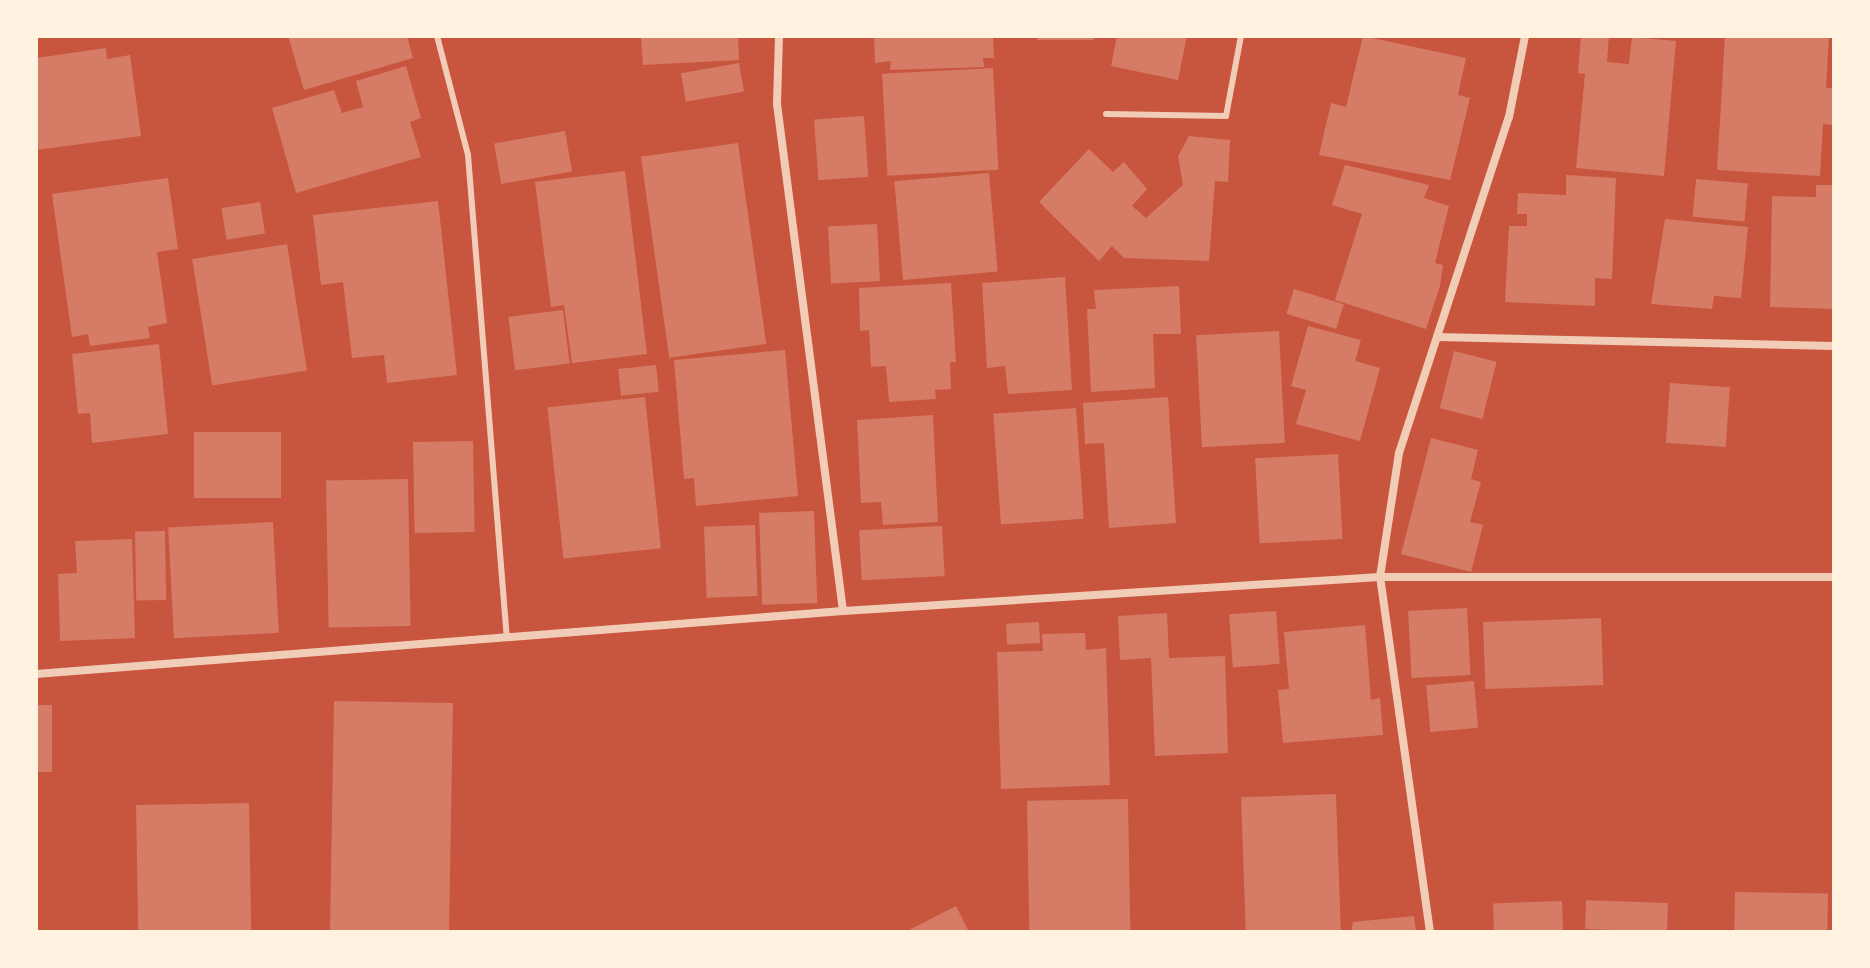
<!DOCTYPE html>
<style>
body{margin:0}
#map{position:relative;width:1870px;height:968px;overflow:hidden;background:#c8553d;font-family:"Varela Round",sans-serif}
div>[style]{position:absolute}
.building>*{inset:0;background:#d67c66;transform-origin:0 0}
.service>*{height:6px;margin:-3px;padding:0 3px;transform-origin:3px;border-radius:3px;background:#f1ccb7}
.minor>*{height:8px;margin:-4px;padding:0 4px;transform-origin:4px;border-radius:4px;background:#f1ccb7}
span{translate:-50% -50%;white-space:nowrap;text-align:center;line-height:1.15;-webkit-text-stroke:6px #fff3e0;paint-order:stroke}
.frame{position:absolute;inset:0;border:38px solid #fff3e0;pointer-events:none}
</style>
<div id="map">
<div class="building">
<div style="clip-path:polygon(288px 36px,407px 36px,413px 58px,304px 90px)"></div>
<div style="clip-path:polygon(641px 36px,738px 36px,739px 60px,643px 65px)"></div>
<div style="clip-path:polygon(874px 36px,993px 36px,994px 58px,983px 58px,984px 67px,890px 70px,891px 61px,875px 63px)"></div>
<div style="left:1037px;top:36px;width:57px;height:4px"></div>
<div style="clip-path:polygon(1117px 36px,1187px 36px,1178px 80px,1111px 66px)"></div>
<div style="clip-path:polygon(1363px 36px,1466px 58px,1458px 95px,1470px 98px,1450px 180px,1319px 155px,1331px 103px,1346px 107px)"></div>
<div style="clip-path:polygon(1581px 36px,1609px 36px,1607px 62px,1629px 64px,1632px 37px,1676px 41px,1664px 176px,1576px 168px,1585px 74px,1578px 73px)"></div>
<div style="clip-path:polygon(1725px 36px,1829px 36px,1826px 88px,1834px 88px,1834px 125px,1823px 124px,1820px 176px,1717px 170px)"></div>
<div style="clip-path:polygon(106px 48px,107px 59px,130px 55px,141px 136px,36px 150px,36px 58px)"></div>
<div style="left:739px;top:63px;width:29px;height:59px;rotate:80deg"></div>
<div style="clip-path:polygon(406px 66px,421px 118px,410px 122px,421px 157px,296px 193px,272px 108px,334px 90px,342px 113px,363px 107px,356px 81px)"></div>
<div style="left:993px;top:68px;width:102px;height:111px;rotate:87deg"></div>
<div style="left:864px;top:116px;width:61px;height:50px;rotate:86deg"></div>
<div style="left:565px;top:131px;width:41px;height:72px;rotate:80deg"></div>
<div style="clip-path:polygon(1189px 136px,1230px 140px,1228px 182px,1215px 181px,1209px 261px,1124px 258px,1112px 246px,1099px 261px,1039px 202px,1089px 149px,1113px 172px,1124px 162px,1147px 189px,1132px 206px,1146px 218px,1183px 185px,1178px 156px)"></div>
<div style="left:738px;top:143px;width:203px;height:98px;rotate:82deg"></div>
<div style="clip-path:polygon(1345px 165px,1429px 185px,1424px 198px,1449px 206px,1435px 263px,1443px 265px,1440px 286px,1426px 329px,1335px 300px,1362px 214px,1332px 205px)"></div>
<div style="clip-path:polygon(625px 171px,647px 354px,572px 363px,564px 305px,551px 307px,535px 182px)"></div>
<div style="left:989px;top:173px;width:99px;height:95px;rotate:85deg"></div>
<div style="clip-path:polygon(1566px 175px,1616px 178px,1612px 279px,1595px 278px,1595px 306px,1505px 302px,1509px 226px,1527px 226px,1527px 214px,1517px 214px,1518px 193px,1566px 195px)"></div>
<div style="clip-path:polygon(168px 178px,178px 249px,157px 252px,167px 323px,148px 327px,150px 338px,90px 346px,88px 334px,72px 337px,52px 194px)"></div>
<div style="left:1696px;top:179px;width:52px;height:38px;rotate:5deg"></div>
<div style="clip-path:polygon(1816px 185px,1834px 185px,1834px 309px,1770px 307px,1772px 196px,1816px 197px)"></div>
<div style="clip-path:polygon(438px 201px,457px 375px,387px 383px,384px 355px,352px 358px,343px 282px,321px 285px,313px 215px)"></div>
<div style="left:260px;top:202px;width:32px;height:39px;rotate:81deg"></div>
<div style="clip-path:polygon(1665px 219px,1748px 227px,1741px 298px,1714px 296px,1712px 309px,1651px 304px)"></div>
<div style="left:877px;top:224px;width:57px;height:49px;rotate:87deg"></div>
<div style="left:287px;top:244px;width:128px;height:96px;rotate:81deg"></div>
<div style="clip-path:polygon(1065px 277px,1072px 390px,1008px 394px,1005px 366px,987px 368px,982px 283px)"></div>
<div style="clip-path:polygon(951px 283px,956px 362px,950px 362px,951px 389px,935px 390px,936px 399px,889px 402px,886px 366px,871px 367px,869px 330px,860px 331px,859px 288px)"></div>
<div style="clip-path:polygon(1179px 286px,1181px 334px,1153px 334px,1155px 388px,1091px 392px,1087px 309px,1096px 309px,1094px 290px)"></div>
<div style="left:1294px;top:289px;width:52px;height:26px;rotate:17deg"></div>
<div style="left:563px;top:310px;width:54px;height:55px;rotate:83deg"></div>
<div style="clip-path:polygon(1308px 326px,1361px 340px,1355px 361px,1380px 368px,1360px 441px,1296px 424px,1306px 390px,1291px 386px)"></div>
<div style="left:1279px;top:331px;width:112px;height:83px;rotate:87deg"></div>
<div style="clip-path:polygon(159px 344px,168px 434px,92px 443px,90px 413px,78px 414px,72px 354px)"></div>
<div style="clip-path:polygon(785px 350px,798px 496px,696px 506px,694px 478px,684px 479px,674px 360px)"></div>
<div style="left:1454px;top:351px;width:44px;height:59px;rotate:14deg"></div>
<div style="left:656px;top:365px;width:27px;height:38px;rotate:84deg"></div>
<div style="left:1670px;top:383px;width:60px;height:60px;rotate:4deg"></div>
<div style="left:645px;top:397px;width:152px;height:98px;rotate:84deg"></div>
<div style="clip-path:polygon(1168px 397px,1176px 523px,1109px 528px,1104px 443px,1085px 444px,1083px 403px)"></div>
<div style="left:1076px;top:408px;width:111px;height:83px;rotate:86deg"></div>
<div style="clip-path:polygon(933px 415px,938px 522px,883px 525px,881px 502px,861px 503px,857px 420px)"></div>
<div style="left:194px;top:432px;width:87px;height:66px"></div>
<div style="clip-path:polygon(1431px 438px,1478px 450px,1471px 479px,1481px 482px,1470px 522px,1483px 525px,1471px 572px,1401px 554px)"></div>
<div style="left:473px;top:441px;width:91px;height:60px;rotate:89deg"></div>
<div style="left:1338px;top:454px;width:85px;height:83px;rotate:87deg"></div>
<div style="left:408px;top:479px;width:147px;height:82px;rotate:89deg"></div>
<div style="left:814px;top:511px;width:92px;height:55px;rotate:88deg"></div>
<div style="left:273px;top:522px;width:111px;height:105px;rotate:87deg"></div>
<div style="left:755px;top:525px;width:71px;height:51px;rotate:88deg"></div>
<div style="left:942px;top:526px;width:50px;height:83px;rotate:87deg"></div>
<div style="left:165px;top:531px;width:69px;height:30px;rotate:89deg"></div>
<div style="clip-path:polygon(132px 539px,135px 638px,60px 641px,58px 574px,77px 573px,75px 541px)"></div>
<div style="left:1467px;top:608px;width:67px;height:59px;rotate:87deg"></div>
<div style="left:1276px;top:611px;width:53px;height:47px;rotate:86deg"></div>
<div style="clip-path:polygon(1167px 613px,1169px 658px,1225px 656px,1228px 753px,1155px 756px,1151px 658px,1120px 660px,1118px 616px)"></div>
<div style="left:1601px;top:618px;width:67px;height:118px;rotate:88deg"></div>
<div style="left:1039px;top:622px;width:21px;height:33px;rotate:87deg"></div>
<div style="clip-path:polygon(1365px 625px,1371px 700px,1380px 698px,1383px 735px,1283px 743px,1278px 690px,1289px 689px,1284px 632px)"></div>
<div style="clip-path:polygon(1085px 633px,1086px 650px,1106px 648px,1110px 785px,1001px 789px,997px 652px,1043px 651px,1042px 634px)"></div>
<div style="left:1474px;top:681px;width:47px;height:48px;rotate:85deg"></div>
<div style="left:334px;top:701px;width:119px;height:231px;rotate:1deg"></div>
<div style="left:36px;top:705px;width:16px;height:67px"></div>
<div style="left:1336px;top:794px;width:138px;height:95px;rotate:88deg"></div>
<div style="left:1128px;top:799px;width:133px;height:101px;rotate:89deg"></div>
<div style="left:249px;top:803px;width:129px;height:113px;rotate:89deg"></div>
<div style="left:1735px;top:892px;width:93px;height:40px;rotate:1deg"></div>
<div style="left:1562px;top:901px;width:31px;height:69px;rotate:88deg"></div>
<div style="left:1668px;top:903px;width:29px;height:82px;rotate:92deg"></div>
<div style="clip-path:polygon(956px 906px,969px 932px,905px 932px)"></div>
<div style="clip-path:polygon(1414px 916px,1416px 932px,1351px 932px,1353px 922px)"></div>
</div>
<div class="service">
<div style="left:437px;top:36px;width:123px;rotate:75.4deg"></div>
<div style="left:468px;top:155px;width:484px;rotate:85.4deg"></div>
<div style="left:1106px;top:114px;width:120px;rotate:1deg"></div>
<div style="left:1226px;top:116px;width:81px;rotate:-79.4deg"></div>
</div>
<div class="minor">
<div style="left:779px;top:36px;width:68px;rotate:91.7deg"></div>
<div style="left:777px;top:104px;width:511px;rotate:82.58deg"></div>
<div style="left:1437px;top:337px;width:397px;rotate:1.3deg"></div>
<div style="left:36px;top:674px;width:809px;rotate:-4.46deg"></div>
<div style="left:843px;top:611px;width:538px;rotate:-3.62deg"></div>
<div style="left:1380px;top:577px;width:454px"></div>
<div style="left:1430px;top:932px;width:359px;rotate:-98deg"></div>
<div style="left:1380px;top:577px;width:125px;rotate:-81.3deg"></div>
<div style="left:1399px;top:453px;width:354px;rotate:-71.9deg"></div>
<div style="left:1509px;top:117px;width:83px;rotate:-78.8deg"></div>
</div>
<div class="frame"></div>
</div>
